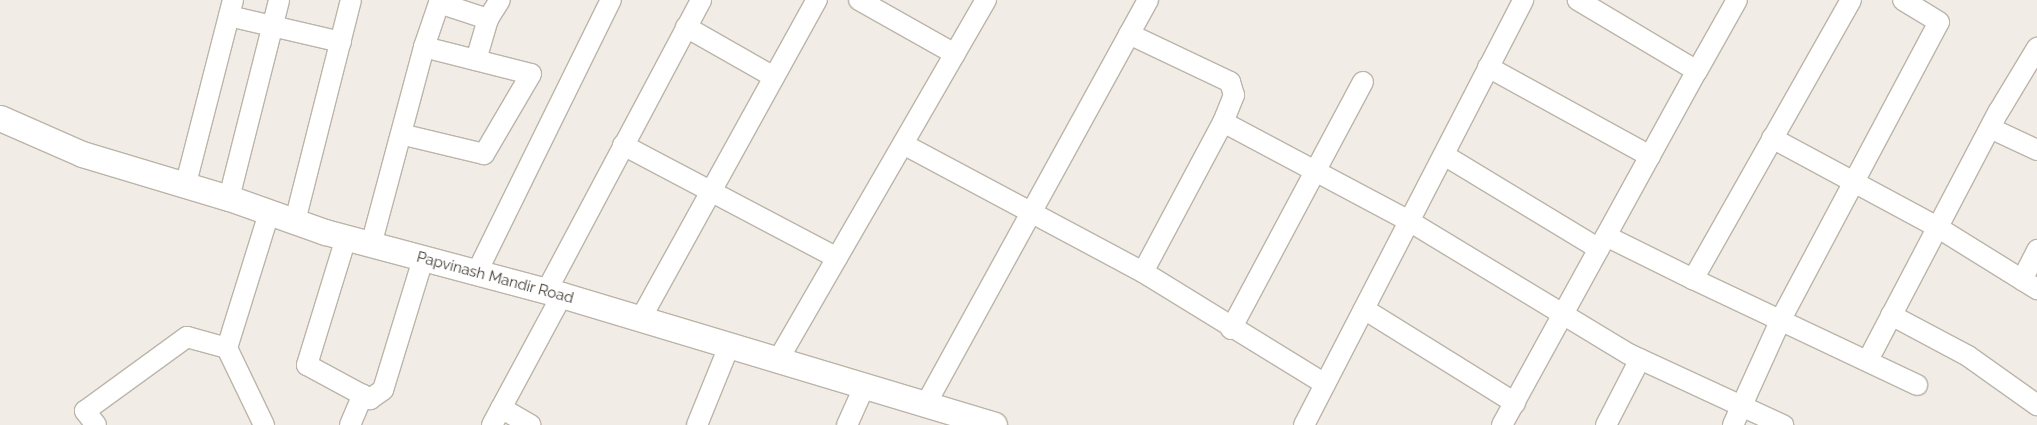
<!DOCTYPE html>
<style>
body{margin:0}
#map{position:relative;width:2037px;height:425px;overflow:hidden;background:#f1ede6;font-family:Raleway,sans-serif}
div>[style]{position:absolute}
.roads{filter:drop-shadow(1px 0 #bcb4a9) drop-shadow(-1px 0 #bcb4a9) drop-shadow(0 1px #bcb4a9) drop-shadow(0 -1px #bcb4a9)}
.minor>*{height:20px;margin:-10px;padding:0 10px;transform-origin:10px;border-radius:10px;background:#fff}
.tertiary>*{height:25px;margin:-12.5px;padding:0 12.5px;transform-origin:12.5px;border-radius:12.5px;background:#fff}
span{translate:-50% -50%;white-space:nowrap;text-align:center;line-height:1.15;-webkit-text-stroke:4px #fff;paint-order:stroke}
.street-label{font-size:15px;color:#433d36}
</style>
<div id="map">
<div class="roads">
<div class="minor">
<div style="left:859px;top:0;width:110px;rotate:29.4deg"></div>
<div style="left:1851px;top:0;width:321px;rotate:119.5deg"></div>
<div style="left:1693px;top:279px;width:248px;rotate:25.3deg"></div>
<div style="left:439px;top:3px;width:52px;rotate:18.1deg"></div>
<div style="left:488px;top:19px;width:43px;rotate:106.3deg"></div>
<div style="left:229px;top:16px;width:115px;rotate:13.1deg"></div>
<div style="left:488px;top:19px;width:22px;rotate:-58deg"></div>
<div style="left:686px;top:27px;width:101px;rotate:29.6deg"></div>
<div style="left:1129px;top:34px;width:112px;rotate:25.4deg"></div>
<div style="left:1230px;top:82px;width:14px;rotate:73deg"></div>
<div style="left:1234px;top:95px;width:29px;rotate:112deg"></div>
<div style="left:424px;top:47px;width:50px;rotate:-71.2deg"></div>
<div style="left:1488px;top:67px;width:185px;rotate:28.8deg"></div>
<div style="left:1697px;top:71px;width:81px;rotate:-60.6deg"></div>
<div style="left:1990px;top:128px;width:52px;rotate:25.1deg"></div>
<div style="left:1772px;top:138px;width:187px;rotate:28.3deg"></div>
<div style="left:1937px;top:227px;width:118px;rotate:31.8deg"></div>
<div style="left:903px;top:144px;width:272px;rotate:28.1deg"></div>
<div style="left:623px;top:145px;width:242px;rotate:27.8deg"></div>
<div style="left:1444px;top:155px;width:181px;rotate:31.2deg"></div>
<div style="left:185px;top:187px;width:193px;rotate:-75.6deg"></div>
<div style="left:229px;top:198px;width:204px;rotate:-75.8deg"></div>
<div style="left:295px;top:221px;width:228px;rotate:-75.8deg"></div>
<div style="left:1606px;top:236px;width:97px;rotate:26.3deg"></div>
<div style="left:346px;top:238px;width:133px;rotate:107.1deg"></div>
<div style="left:307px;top:365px;width:72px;rotate:28.4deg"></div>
<div style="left:370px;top:399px;width:16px;rotate:-35deg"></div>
<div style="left:383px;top:390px;width:137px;rotate:-73deg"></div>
<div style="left:371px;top:245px;width:205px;rotate:-75deg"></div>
<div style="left:424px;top:47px;width:110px;rotate:14.2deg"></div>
<div style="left:531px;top:74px;width:93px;rotate:120.4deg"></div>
<div style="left:484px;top:154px;width:85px;rotate:-166.5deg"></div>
<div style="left:476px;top:274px;width:305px;rotate:-63.8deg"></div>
<div style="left:2022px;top:280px;width:34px;rotate:-63deg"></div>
<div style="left:547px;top:290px;width:328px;rotate:-62deg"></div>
<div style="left:1364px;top:309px;width:178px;rotate:31.9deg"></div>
<div style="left:1891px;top:315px;width:87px;rotate:28deg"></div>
<div style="left:1968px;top:356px;width:85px;rotate:35.4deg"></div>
<div style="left:640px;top:320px;width:366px;rotate:-61.1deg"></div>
<div style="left:1231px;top:329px;width:280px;rotate:-61.9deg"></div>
<div style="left:778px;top:360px;width:416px;rotate:-60deg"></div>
<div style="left:1868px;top:360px;width:281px;rotate:-62.3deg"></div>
<div style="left:1999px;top:111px;width:74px;rotate:-58.9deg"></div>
<div style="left:1325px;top:384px;width:214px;rotate:-148.4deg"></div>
<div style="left:1143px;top:272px;width:170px;rotate:-61.9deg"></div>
<div style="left:1223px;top:122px;width:211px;rotate:28deg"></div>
<div style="left:1409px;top:221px;width:257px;rotate:31.2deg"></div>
<div style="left:1629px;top:354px;width:170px;rotate:24.8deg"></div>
<div style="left:927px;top:402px;width:459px;rotate:-61.2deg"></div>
<div style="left:501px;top:408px;width:34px;rotate:30deg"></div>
<div style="left:96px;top:425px;width:18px;rotate:-128deg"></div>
<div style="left:85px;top:411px;width:126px;rotate:-36deg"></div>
<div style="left:187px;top:337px;width:41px;rotate:15.4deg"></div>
<div style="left:264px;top:425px;width:85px;rotate:-115.7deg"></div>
<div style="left:227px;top:348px;width:141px;rotate:-72.7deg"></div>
<div style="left:350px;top:425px;width:33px;rotate:-67deg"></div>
<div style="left:492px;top:425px;width:148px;rotate:-61.7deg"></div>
<div style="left:697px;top:425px;width:85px;rotate:-67.9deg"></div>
<div style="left:847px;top:425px;width:44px;rotate:-65.8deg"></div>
<div style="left:1304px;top:425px;width:478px;rotate:-62.7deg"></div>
<div style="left:1502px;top:425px;width:404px;rotate:-61.2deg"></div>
<div style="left:1697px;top:71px;width:139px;rotate:-149.2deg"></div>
<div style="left:1606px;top:425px;width:74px;rotate:-62.7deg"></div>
<div style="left:1733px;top:425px;width:116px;rotate:-65.6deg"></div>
<div style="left:1781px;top:319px;width:336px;rotate:-62deg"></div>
<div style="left:1939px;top:22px;width:42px;rotate:-148.6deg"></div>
</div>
<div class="tertiary">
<div style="left:0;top:118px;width:90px;rotate:23.7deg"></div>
<div style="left:82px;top:154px;width:153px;rotate:16.7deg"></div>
<div style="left:229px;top:198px;width:102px;rotate:19.5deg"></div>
<div style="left:325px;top:232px;width:245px;rotate:14.9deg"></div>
<div style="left:562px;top:295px;width:451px;rotate:16.7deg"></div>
</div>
</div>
<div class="street-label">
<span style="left:495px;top:278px;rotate:15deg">Papvinash Mandir Road</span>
</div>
</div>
